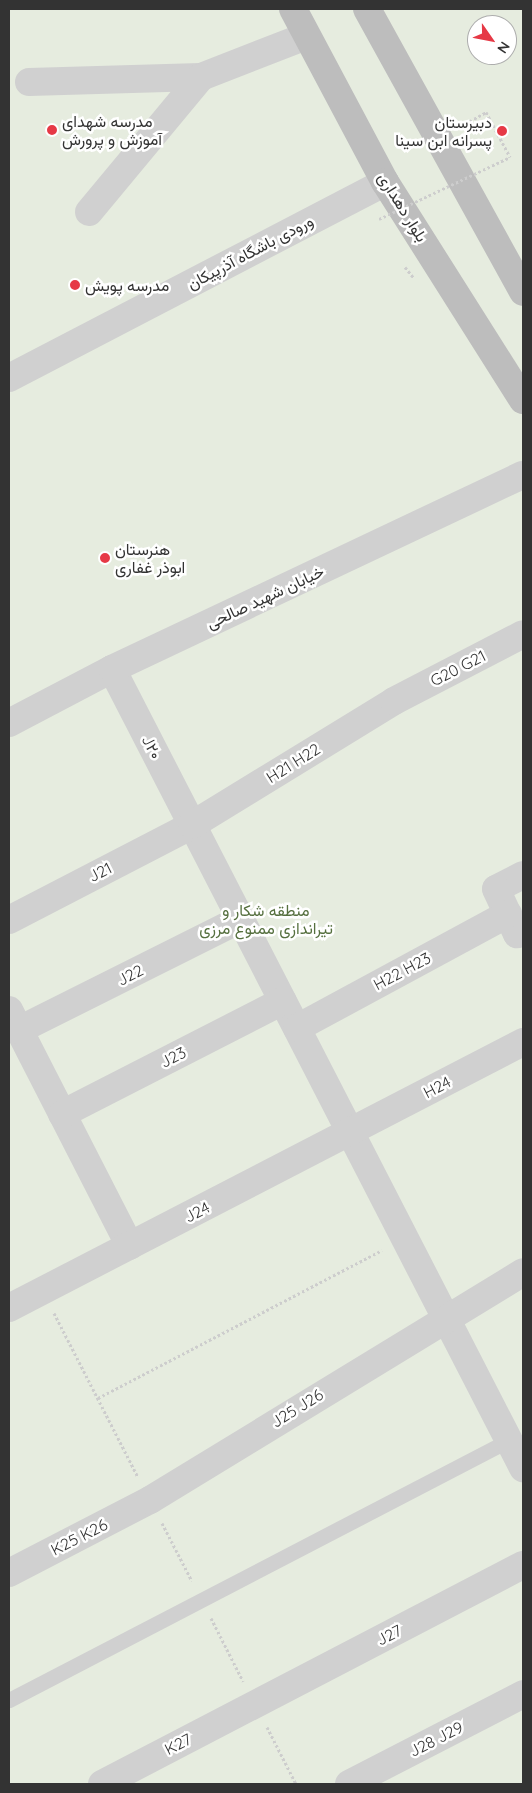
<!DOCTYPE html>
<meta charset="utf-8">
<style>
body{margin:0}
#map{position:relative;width:532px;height:1793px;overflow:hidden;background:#fff;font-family:Quicksand,Vazirmatn,sans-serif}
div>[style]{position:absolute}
.green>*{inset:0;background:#e6ecdf}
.path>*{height:3px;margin-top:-1.5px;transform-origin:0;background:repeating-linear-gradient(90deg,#cdcdcd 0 2.5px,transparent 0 5px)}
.service>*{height:15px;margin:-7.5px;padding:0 7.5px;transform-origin:7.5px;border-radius:7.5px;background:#d0d0d0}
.minor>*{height:28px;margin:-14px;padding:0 14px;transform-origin:14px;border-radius:14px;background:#d0d0d0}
.tertiary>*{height:28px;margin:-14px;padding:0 14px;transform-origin:14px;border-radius:14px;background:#d0d0d0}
.secondary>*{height:28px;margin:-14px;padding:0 14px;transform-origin:14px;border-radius:14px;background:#bdbdbd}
.path-bridge>*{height:3px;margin-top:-1.5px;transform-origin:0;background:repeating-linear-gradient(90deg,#cdcdcd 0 2.5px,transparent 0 5px)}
.dots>*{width:14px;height:14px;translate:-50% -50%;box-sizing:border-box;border:2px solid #fff;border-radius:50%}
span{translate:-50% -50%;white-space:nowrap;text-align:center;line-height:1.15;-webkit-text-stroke:5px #fff;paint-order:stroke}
.poi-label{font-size:16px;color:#333}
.left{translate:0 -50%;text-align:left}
.right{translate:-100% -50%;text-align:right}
.street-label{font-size:16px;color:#333}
.park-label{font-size:16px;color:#56703f}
.frame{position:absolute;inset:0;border:10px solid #333;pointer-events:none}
.north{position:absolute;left:467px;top:15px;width:50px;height:50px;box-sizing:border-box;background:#fff;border:1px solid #adadad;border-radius:50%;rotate:123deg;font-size:14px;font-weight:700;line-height:20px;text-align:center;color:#333}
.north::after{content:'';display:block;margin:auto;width:18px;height:22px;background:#e63946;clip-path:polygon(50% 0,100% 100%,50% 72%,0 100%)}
</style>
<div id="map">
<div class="green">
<div style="clip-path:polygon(evenodd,9px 9px,523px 9px,523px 1784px,9px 1784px,9px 9px,477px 25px,507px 25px,507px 55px,477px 55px,477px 25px)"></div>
</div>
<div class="path">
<div style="left:461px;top:126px;width:29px;rotate:-29deg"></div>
<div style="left:486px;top:112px;width:51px;rotate:61.9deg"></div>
<div style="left:405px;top:267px;width:13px;rotate:51deg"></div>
<div style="left:54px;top:1313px;width:184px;rotate:62.9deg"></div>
<div style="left:98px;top:1398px;width:320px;rotate:-27.5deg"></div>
<div style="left:162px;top:1523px;width:65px;rotate:62.7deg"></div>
<div style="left:211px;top:1618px;width:71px;rotate:63.1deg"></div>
<div style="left:267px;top:1727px;width:64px;rotate:63deg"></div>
</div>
<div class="service">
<div style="left:9px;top:1700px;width:564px;rotate:-27.47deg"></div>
</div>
<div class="minor">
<div style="left:29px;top:82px;width:172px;rotate:-1.7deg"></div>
<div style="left:201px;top:77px;width:113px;rotate:-21.3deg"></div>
<div style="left:89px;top:212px;width:175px;rotate:-50.3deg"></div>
<div style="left:9px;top:378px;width:424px;rotate:-27.5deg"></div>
<div style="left:112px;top:669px;width:899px;rotate:62.78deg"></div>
<div style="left:523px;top:875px;width:30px;rotate:153deg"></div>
<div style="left:496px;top:889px;width:50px;rotate:65deg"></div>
<div style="left:517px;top:934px;width:7px;rotate:-27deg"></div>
<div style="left:9px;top:920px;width:206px;rotate:-27.4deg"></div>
<div style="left:192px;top:825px;width:237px;rotate:-31.5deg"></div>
<div style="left:394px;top:701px;width:145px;rotate:-27.4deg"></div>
<div style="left:9px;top:1010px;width:265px;rotate:62.9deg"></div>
<div style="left:297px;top:1028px;width:240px;rotate:-28.4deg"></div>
<div style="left:19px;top:1030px;width:248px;rotate:-26.6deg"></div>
<div style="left:62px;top:1114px;width:248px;rotate:-27.1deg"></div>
<div style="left:9px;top:1308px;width:579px;rotate:-27.36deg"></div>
<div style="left:9px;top:1573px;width:159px;rotate:-27.4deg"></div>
<div style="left:150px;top:1500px;width:437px;rotate:-31.4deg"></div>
<div style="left:102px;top:1784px;width:475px;rotate:-27.5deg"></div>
<div style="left:349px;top:1784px;width:196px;rotate:-27.3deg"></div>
</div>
<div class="tertiary">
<div style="left:9px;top:723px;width:116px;rotate:-27.7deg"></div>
<div style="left:112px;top:669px;width:454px;rotate:-25.3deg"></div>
</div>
<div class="secondary">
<div style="left:293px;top:9px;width:196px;rotate:62deg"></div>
<div style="left:385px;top:182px;width:258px;rotate:57.7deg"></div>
<div style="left:367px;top:9px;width:323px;rotate:61.1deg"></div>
</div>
<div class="path-bridge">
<div style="left:379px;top:219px;width:145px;rotate:-25.3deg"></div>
</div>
<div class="dots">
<div style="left:52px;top:130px;background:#e63946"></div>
<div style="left:502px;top:131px;background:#e63946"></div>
<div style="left:75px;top:285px;background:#e63946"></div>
<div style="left:105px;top:558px;background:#e63946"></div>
</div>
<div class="poi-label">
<span class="left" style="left:62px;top:130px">مدرسه شهدای<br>آموزش و پرورش</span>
<span class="right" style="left:492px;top:131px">دبیرستان<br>پسرانه ابن سینا</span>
<span class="left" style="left:85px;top:285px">مدرسه پویش</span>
<span class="left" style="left:115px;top:558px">هنرستان<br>ابوذر غفاری</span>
</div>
<div class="street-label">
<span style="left:403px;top:207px;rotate:58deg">بلوار دهداری</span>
<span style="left:250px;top:252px;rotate:-28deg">ورودی باشگاه آذرپیکان</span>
<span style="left:265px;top:597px;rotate:-25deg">خیابان شهید صالحی</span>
<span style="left:458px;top:668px;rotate:-27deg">G20 G21</span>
<span style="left:152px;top:747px;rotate:63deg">J۲۰</span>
<span style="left:293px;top:763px;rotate:-32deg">H21 H22</span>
<span style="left:100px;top:872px;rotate:-27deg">J21</span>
<span style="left:402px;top:971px;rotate:-28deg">H22 H23</span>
<span style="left:130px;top:975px;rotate:-27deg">J22</span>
<span style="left:173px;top:1057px;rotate:-27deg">J23</span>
<span style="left:437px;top:1087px;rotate:-27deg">H24</span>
<span style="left:197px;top:1212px;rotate:-27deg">J24</span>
<span style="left:297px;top:1408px;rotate:-32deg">J25 J26</span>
<span style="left:79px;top:1537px;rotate:-27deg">K25 K26</span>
<span style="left:389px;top:1635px;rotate:-27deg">J27</span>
<span style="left:436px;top:1739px;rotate:-27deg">J28 J29</span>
<span style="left:178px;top:1744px;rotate:-27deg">K27</span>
</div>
<div class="park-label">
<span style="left:266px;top:919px">منطقه شکار و<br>تیراندازی ممنوع مرزی</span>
</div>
<div class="frame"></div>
<div class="north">N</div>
</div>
